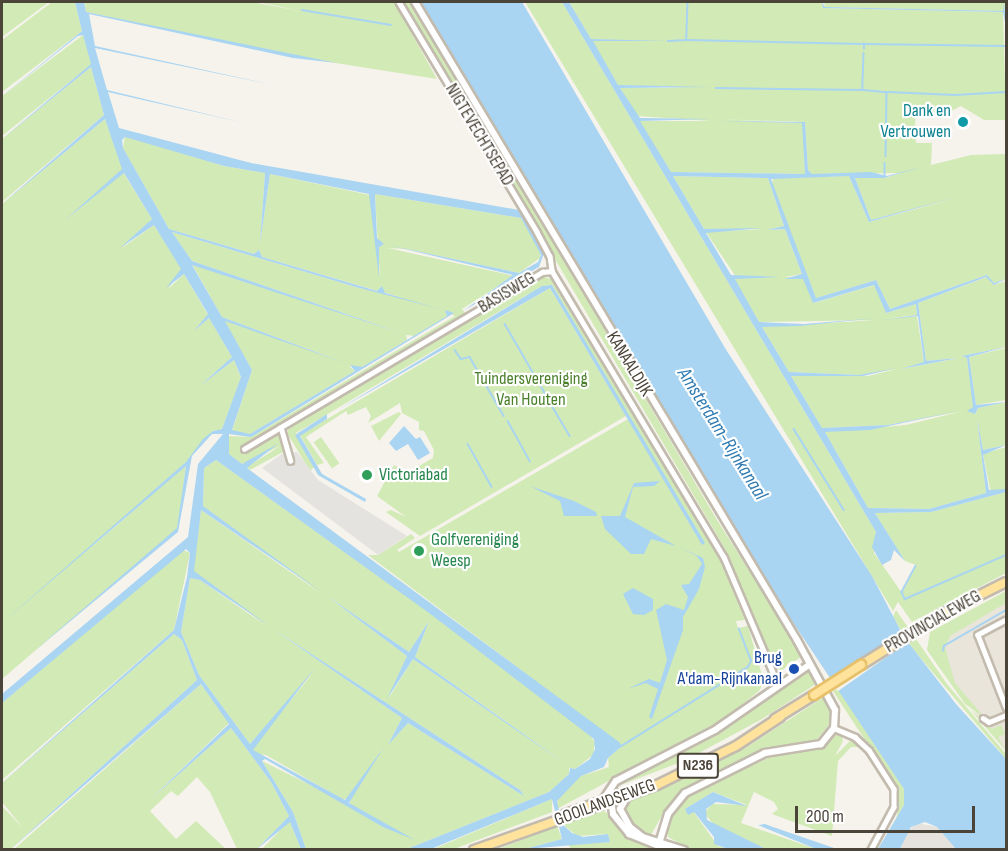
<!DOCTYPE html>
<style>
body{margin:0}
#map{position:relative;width:1008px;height:851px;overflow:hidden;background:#f6f3ec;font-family:"Sofia Sans Condensed",sans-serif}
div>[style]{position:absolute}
.residential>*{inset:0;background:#eae5da}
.industrial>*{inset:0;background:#e6e2dd}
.green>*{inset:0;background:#d2eab5;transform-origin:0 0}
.parking>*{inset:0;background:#e5e3e0}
.water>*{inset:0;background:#a9d4f2}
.pier>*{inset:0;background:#f6f3ec;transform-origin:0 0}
.stream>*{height:1.5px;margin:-0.75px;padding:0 0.75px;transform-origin:0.75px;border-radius:0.75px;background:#a9d4f2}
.roads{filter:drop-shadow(2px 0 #c2bbae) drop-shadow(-2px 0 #c2bbae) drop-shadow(0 2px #c2bbae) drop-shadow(0 -2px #c2bbae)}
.minor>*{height:4.5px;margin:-2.25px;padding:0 2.25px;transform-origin:2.25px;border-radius:2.25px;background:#fff}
.tertiary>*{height:6px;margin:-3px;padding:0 3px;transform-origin:3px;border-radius:3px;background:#fff}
.primary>*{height:8px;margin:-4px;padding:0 4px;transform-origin:4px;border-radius:4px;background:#ffe39c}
.bridges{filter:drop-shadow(2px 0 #e6c16a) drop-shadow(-2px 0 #e6c16a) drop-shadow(0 2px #e6c16a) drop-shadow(0 -2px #e6c16a)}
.primary-bridge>*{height:8px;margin:-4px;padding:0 4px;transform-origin:4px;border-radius:4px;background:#ffe39c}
.dots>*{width:16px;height:16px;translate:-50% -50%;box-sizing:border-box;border:3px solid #fff;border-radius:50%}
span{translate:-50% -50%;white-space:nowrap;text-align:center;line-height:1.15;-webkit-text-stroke:4.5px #fff;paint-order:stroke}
.shield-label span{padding:2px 4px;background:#fff;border:2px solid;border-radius:4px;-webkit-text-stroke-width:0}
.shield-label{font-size:16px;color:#4b4439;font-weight:700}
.culture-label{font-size:18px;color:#0d838f}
.right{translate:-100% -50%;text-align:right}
.street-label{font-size:18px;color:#4b4439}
.park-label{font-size:18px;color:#4a7f2a}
.leisure-label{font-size:18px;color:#27864d}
.left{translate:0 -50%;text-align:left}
.transit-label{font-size:18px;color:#164399}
.water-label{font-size:20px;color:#2e7ab2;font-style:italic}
.frame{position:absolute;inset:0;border:3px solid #4b4439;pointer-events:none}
.scale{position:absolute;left:795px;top:806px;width:180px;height:27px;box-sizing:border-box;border:3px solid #4b4439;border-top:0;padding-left:8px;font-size:18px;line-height:21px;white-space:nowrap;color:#4b4439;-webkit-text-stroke:4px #fff;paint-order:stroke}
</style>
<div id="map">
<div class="residential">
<div style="clip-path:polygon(1006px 595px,1006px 751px,958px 691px,931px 640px)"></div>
</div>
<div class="industrial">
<div style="clip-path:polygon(917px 823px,937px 827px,956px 849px,900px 850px,908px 831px)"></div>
</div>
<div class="green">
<div style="clip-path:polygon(2px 2px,49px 2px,2px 37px)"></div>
<div style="clip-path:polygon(52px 2px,75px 2px,82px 31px,2px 92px,2px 40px)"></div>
<div style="clip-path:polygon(84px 2px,251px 2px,301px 11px,258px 2px,394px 2px,437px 79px,291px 56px,86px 12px)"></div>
<div style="clip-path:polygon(404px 2px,412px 2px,717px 520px,798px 648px,801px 657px,780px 671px,767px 652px,724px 547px)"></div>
<div style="clip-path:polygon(525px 2px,562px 2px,876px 532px,874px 553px,902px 593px,916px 565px,905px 561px,875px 513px,931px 512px,1006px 492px,1006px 573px,912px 622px,898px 602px,893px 611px)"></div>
<div style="clip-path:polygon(569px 2px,822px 2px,823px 8px,1003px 12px,1006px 120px,984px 120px,961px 106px,949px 112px,915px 115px,916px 143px,932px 143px,931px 165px,971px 155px,1006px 154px,1006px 279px,994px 283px,987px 275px,890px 309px,876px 280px,816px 298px,772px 185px,773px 177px,849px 176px,869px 222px,956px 198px,871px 220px,855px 178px,884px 178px,901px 173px,812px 174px,808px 170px,805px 122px,715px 119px,803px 123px,805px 174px,671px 172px,639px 121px,711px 121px,636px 116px,620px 88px,687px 88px,618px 85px,592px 41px,630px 41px,591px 39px)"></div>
<div style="clip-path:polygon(824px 2px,1006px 2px,1006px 21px,1005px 4px,1004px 11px,997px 11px,825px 7px)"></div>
<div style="clip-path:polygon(83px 35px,92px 64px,2px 136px,2px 96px)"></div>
<div style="clip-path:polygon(91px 67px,104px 115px,2px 202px,2px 139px)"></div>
<div style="clip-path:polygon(105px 119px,123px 169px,67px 219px,123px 172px,152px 219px,122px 248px,154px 225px,182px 269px,168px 289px,184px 274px,208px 315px,194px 331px,209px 318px,232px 357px,201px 385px,234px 360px,241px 378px,222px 429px,213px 431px,186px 462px,85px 553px,186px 465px,178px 529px,2px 679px,2px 204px)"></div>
<div style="clip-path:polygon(125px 136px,224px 166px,265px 173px,260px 244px,270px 174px,370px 195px,380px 278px,375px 194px,521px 218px,541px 251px,540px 258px,519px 273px,406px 249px,388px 248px,514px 276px,462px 309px,466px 314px,241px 447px,243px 452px,275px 434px,282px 437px,285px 451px,250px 470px,247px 467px,280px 446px,242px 464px,229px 454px,229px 436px,251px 437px,455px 316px,445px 311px,448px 316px,414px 336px,406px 335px,407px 340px,362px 367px,349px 366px,355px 371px,250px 434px,232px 431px,252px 370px,224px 320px,343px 362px,222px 317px,192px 264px,401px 333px,192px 261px,172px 232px,356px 287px,402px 298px,383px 292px,382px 286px,378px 291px,262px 257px,259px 250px,254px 254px,169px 229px,123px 148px)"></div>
<div style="clip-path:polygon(673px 176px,768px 178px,784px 226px,767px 230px,785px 229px,802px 274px,785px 277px,803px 278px,814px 303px,875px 285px,886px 313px,916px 304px,917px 315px,884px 319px,917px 316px,924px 362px,902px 369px,958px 358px,926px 361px,918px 303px,987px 277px,994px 285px,1006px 281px,1006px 347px,962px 356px,967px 358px,975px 414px,978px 408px,1006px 402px,1006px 445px,983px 450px,977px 418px,986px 493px,929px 509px,868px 508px,825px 432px,906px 425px,963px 411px,888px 425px,822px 428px,791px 376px,868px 376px,897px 369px,859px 375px,789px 372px,762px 327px,876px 320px,759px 322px,735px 281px,736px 277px,706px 232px,763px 229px,704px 229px)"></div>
<div style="clip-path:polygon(541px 276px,558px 281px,716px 550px,745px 620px,736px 621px,738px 628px,748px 626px,764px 682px,759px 691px,723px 719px,557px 809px,558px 796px,581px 776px,609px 767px,608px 758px,622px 746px,368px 555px,378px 555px,411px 534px,415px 538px,397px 550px,399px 552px,628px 419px,633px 426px,552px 285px,542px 286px,296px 433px,314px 467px,310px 471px,287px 433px,291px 424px)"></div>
<div style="clip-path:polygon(550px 288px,626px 416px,420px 536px,386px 512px,391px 510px,406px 517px,377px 496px,394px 465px,407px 473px,433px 458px,434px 450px,424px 431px,419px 430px,419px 422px,402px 413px,400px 403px,368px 423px,371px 416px,366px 407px,348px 415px,346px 411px,306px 437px,324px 463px,317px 465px,300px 435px)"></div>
<div style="clip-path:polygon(1006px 348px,1006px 400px,976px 405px,969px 357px)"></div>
<div style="clip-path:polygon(399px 412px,401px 414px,379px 441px,371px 426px)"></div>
<div style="left:321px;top:437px;width:32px;height:9px;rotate:55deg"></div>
<div style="clip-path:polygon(1006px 447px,1006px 489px,991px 493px,983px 454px)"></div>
<div style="clip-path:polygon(evenodd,216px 460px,430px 613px,591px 736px,595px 743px,593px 755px,575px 769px,569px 768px,569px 774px,549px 792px,407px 849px,306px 849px,293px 812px,262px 761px,351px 805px,349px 800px,384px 747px,347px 799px,342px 799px,266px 755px,256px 754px,252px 748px,316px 669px,250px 744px,199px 675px,181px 632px,190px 578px,200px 580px,268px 627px,193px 571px,201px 510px,322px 594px,203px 506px,204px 468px,216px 460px,327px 596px,409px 652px,429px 621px,415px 657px,566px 764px,413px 659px,388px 699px,407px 656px,327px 596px,216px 460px,273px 629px,520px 790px,524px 796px,408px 723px,388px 745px,402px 718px,273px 629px)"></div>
<div style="clip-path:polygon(183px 550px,190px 553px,174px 630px,2px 780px,2px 703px)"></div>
<div style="clip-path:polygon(1006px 591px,1006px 603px,950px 636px,945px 647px,955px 683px,985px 718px,965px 704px,927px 650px,930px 632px)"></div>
<div style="clip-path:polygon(896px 610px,947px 684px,1006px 754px,1006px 759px,913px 649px,893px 617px)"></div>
<div style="clip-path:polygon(174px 634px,182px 640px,197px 680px,11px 849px,2px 849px,2px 806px,23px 828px,2px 802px,2px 783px)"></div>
<div style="clip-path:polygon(809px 671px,816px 684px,762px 719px,686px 760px,613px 788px,717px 732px,772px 692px)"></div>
<div style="clip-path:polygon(201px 684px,229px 723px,152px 798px,231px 728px,271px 782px,289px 816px,257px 849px,237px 849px,210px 792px,197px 777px,178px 796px,171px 791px,150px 811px,176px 839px,196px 821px,226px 849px,13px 850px)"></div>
<div style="clip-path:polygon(839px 688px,904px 789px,904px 805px,896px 820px,899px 804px,895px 786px,833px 691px)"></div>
<div style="clip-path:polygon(824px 697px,831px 711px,831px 722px,814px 743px,770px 747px,686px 790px,665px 810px,651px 835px,630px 825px,624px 810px,631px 801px,747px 747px)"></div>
<div style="clip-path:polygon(969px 708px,992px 729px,1001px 725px,1005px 734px,998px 737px,1006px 751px)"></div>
<div style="clip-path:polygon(841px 734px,843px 741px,835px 756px,850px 741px,863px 747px,851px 747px,838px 761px,832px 836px,772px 814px,778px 809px,774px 802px,754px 792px,741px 823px,816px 849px,766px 849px,715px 826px,704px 813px,712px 804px,747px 805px,713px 792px,685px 809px,693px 811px,718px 846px,728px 849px,690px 849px,668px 837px,666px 827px,673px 812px,692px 794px,779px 753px,818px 750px,836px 735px)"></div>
<div style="clip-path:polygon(552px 799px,552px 812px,454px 849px,431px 850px)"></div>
<div style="clip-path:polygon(601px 810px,611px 815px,629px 839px,656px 849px,571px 849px,568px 844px,610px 842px,608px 834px,577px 836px,562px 824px)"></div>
<div style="clip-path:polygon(290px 822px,301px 849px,261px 850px,287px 823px)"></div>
<div style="clip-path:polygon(557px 826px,562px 839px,525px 849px,496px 850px)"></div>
</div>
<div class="parking">
<div style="clip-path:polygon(297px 452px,318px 480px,407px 536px,378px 555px,262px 468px,283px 453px)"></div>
</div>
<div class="water">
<div style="clip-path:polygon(75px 2px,84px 2px,86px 12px,337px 63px,293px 58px,89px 14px,95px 46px,273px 85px,95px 48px,107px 90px,244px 123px,108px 92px,119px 128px,251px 163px,519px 210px,523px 216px,544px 253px,539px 267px,463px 311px,513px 275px,388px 245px,519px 273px,538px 262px,541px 255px,521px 218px,375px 194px,377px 238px,384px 244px,379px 247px,379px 278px,369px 194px,270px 174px,260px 244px,265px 173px,224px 166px,125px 137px,122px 140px,123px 148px,169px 229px,254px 254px,259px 250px,262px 257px,377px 291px,382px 286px,385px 293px,440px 309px,356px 287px,172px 232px,192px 261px,401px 333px,192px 265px,222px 317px,345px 363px,225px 321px,252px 370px,232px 430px,250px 434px,355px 371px,350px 365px,362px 367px,447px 316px,445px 310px,454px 313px,251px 437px,229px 434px,229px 454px,242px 464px,279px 443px,247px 468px,619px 742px,622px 746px,608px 758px,604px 767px,581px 776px,557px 801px,562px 824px,572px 833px,583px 837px,608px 834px,610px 842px,525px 849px,562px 839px,552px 799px,431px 849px,407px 849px,549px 792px,569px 774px,570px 768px,575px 769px,590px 759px,595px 749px,594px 739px,429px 613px,216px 460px,204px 468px,203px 506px,323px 593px,201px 510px,194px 571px,269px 626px,200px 580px,190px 578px,181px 632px,199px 675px,250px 744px,315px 668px,253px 750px,345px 800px,384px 747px,349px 803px,415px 840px,383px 827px,265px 759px,262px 761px,293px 812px,306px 849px,301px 849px,290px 822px,257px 849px,289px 816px,271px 782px,231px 728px,152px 798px,229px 724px,201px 684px,11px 849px,197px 680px,182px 640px,174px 634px,2px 783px,174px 630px,187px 577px,190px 553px,186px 549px,2px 703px,2px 694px,188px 537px,198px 464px,223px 434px,212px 434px,192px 456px,178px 532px,33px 652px,177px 528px,186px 466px,2px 623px,186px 462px,203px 439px,213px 431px,222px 429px,241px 377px,234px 360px,200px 386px,232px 357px,209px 318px,194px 331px,208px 314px,184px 274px,166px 288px,181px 269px,154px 225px,120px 248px,152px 219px,124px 173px,65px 220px,122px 169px,105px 119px,2px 204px,104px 115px,91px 67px,2px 139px,91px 64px,83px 35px,78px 36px,2px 96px,82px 31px)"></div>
<div style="clip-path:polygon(421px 2px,522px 2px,725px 348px,872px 576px,904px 637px,956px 704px,1006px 759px,1006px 849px,956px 849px,937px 827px,925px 822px,911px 827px,900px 849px,878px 849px,904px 805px,904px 789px,788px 615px,658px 404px)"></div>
<div style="clip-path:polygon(562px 2px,569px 2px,591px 39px,668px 41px,593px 41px,618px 85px,711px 87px,620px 88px,640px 118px,711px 119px,640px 121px,671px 172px,805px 174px,802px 123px,715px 121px,805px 122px,808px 170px,812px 174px,871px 172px,887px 176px,925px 166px,884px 178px,855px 178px,871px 220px,956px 197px,869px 222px,849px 176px,771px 179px,816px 298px,876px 280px,890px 309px,987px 275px,994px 283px,1006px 279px,994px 285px,986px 277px,918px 303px,926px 361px,958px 358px,901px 369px,924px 362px,918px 316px,883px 320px,917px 315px,916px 304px,886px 313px,874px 285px,813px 303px,803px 279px,784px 279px,802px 274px,785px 229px,767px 230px,784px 226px,768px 178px,673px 176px,704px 229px,763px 228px,706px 233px,731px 275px,780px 277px,735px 279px,759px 322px,804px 324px,877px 318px,799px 326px,762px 327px,789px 372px,859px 375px,897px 368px,863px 376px,791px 376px,822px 428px,888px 425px,963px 410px,870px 430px,825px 432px,868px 508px,929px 509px,986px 493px,977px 418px,983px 450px,1006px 445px,983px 455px,989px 490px,1006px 489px,1006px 492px,931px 512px,875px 513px,905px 561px,894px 550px,891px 560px,882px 565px,872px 547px,876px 532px)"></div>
<div style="clip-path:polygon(822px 2px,825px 7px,1003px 11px,1004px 2px,1006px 27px,1003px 12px,823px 8px)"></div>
<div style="clip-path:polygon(552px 285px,705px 543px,702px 545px,550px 288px,336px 411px,542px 286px)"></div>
<div style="clip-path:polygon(1006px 347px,969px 357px,976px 405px,1006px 402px,978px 408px,975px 414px,967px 411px,973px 407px,967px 358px,962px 356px)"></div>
<div style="clip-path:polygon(327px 414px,327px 419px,300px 436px,322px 474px,366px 499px,365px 502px,318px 475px,295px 435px)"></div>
<div style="clip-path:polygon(404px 426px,416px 439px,420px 437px,430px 453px,418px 460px,408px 444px,396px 451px,389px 443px)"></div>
<div style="clip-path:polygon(660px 481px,654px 486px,633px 487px,625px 517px,676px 546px,651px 539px,644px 554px,631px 554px,605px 529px,601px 516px,620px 516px,634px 483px)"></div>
<div style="clip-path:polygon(530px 486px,574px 501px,596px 512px,597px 516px,564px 516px,560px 501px)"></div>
<div style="clip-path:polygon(679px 547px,703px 558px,705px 567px,699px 589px,683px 617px,683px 630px,652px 719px,649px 717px,658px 689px,646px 683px,627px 689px,649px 679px,660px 683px,667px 660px,656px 610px,666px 604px,684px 610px,688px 597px,681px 585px,689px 584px,702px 564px,697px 556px)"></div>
<div style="clip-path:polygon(633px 588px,653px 599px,653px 610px,644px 615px,633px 614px,623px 594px)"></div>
<div style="clip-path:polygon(327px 596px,409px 652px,429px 621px,415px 657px,567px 765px,413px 659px,387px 699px,407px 656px)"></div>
<div style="clip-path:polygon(273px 629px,520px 790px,524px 796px,408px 723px,388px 745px,402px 718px)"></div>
<div style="clip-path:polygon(713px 792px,747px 806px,716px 802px,706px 809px,707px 820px,766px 849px,728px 849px,714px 844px,714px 837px,694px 812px,688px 815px,685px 809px)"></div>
<div style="clip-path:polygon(765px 824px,773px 827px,837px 849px,816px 849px,758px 825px)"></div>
</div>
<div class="pier">
<div style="left:903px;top:631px;width:12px;height:88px;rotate:55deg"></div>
</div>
<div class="stream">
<div style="left:688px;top:2px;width:38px;rotate:92deg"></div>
<div style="left:687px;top:40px;width:177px;rotate:1.3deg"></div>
<div style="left:302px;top:10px;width:90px;rotate:9.6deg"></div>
<div style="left:668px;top:41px;width:19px;rotate:-3deg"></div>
<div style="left:864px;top:49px;width:5px;rotate:-90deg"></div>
<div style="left:864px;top:44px;width:142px;rotate:0.8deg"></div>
<div style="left:864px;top:53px;width:37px;rotate:92deg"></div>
<div style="left:863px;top:90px;width:24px;rotate:5deg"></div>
<div style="left:887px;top:92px;width:64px;rotate:90.9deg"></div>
<div style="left:716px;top:88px;width:147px;rotate:0.8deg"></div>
<div style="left:888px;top:92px;width:67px;rotate:2.6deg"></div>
<div style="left:955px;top:95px;width:51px;rotate:-3.4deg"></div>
<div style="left:885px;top:163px;width:13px;rotate:90deg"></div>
<div style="left:505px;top:324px;width:80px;rotate:59.9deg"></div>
<div style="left:455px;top:350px;width:11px;rotate:56deg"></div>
<div style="left:461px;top:359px;width:9px;rotate:-13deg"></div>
<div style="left:470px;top:357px;width:68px;rotate:60deg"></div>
<div style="left:548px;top:399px;width:43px;rotate:59.3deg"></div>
<div style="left:508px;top:421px;width:46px;rotate:61.2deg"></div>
<div style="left:794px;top:429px;width:95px;rotate:58.3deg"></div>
<div style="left:468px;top:444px;width:49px;rotate:60.8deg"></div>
<div style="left:916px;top:566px;width:30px;rotate:118deg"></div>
<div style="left:902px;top:592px;width:8px;rotate:67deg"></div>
<div style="left:905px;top:599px;width:110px;rotate:-23.5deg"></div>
<div style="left:943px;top:651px;width:5px;rotate:-79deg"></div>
<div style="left:944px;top:646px;width:72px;rotate:-30.1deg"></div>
<div style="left:620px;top:747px;width:151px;rotate:-32deg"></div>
<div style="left:748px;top:667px;width:7px;rotate:-63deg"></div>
<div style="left:751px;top:661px;width:34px;rotate:-111deg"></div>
</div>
<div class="roads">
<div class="minor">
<div style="left:399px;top:2px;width:268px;rotate:59deg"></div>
<div style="left:537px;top:232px;width:27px;rotate:62deg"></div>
<div style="left:550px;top:256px;width:15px;rotate:82deg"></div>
<div style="left:281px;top:427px;width:35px;rotate:74deg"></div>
<div style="left:244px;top:449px;width:347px;rotate:-30.7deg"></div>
<div style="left:542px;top:272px;width:10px;rotate:-6deg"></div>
<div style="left:552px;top:271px;width:334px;rotate:59deg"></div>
<div style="left:724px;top:557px;width:138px;rotate:67deg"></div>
<div style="left:1006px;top:620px;width:32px;rotate:152deg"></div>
<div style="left:978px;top:635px;width:77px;rotate:68.7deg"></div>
<div style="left:983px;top:718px;width:7px;rotate:34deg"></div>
<div style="left:989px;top:722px;width:18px;rotate:-22deg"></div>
<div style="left:834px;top:728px;width:23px;rotate:23deg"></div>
<div style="left:855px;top:737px;width:19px;rotate:43deg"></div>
<div style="left:869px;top:750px;width:46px;rotate:57.3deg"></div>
<div style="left:894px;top:789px;width:18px;rotate:90deg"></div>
<div style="left:894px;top:807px;width:49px;rotate:118.1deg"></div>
</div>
<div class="tertiary">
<div style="left:415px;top:2px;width:744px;rotate:59.09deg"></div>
<div style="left:797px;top:640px;width:80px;rotate:61.5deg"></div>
<div style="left:835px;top:710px;width:18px;rotate:93deg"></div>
<div style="left:834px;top:728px;width:21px;rotate:129deg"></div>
<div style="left:821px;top:744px;width:57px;rotate:170.9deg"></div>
<div style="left:765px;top:753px;width:89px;rotate:153.4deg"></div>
<div style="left:685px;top:793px;width:27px;rotate:129deg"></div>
<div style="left:668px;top:814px;width:34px;rotate:107deg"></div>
<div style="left:627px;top:797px;width:14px;rotate:120deg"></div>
<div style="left:620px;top:809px;width:21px;rotate:61deg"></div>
<div style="left:630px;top:827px;width:16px;rotate:38deg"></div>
<div style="left:643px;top:837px;width:43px;rotate:17.6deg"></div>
<div style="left:603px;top:800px;width:23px;rotate:-56deg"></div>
<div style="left:616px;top:781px;width:111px;rotate:-27.3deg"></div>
<div style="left:715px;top:730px;width:114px;rotate:-34.7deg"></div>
<div style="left:611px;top:801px;width:13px;rotate:81deg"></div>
<div style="left:613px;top:814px;width:26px;rotate:51deg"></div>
<div style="left:629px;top:834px;width:43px;rotate:21.8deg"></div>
</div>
<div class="primary">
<div style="left:861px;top:665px;width:98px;rotate:-32.1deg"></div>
<div style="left:944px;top:613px;width:69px;rotate:-26.6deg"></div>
<div style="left:775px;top:719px;width:46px;rotate:-31.6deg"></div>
<div style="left:566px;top:814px;width:63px;rotate:-19.6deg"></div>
<div style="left:474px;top:850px;width:194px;rotate:-19.6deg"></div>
<div style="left:657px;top:785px;width:88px;rotate:-26.3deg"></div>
<div style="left:736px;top:746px;width:53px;rotate:-33.4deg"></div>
</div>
</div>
<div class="bridges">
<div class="primary-bridge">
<div style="left:814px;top:695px;width:56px;rotate:-32.6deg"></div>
</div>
</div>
<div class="dots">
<div style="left:963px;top:122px;background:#0f9aa8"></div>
<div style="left:367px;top:475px;background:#2e9e5b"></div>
<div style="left:419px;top:551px;background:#2e9e5b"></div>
<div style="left:794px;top:669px;background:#1a4fb4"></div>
</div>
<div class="shield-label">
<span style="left:698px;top:766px">N236</span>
</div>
<div class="culture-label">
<span class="right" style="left:951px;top:122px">Dank en<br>Vertrouwen</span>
</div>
<div class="street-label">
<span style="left:479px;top:135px;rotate:59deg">NIGTEVECHTSEPAD</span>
<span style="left:507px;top:293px;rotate:-31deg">BASISWEG</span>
<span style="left:629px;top:364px;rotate:59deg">KANAALDIJK</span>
<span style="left:933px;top:622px;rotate:-30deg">PROVINCIALEWEG</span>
<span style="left:605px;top:803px;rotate:-20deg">GOOILANDSEWEG</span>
</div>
<div class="park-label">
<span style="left:531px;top:390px">Tuindersvereniging<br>Van Houten</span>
</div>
<div class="leisure-label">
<span class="left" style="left:379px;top:475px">Victoriabad</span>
<span class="left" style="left:431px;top:551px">Golfvereniging<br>Weesp</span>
</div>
<div class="transit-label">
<span class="right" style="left:782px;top:669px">Brug<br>A'dam-Rijnkanaal</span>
</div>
<div class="water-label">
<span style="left:722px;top:434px;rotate:58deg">Amsterdam-Rijnkanaal</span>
</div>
<div class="frame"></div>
<div class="scale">200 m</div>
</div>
